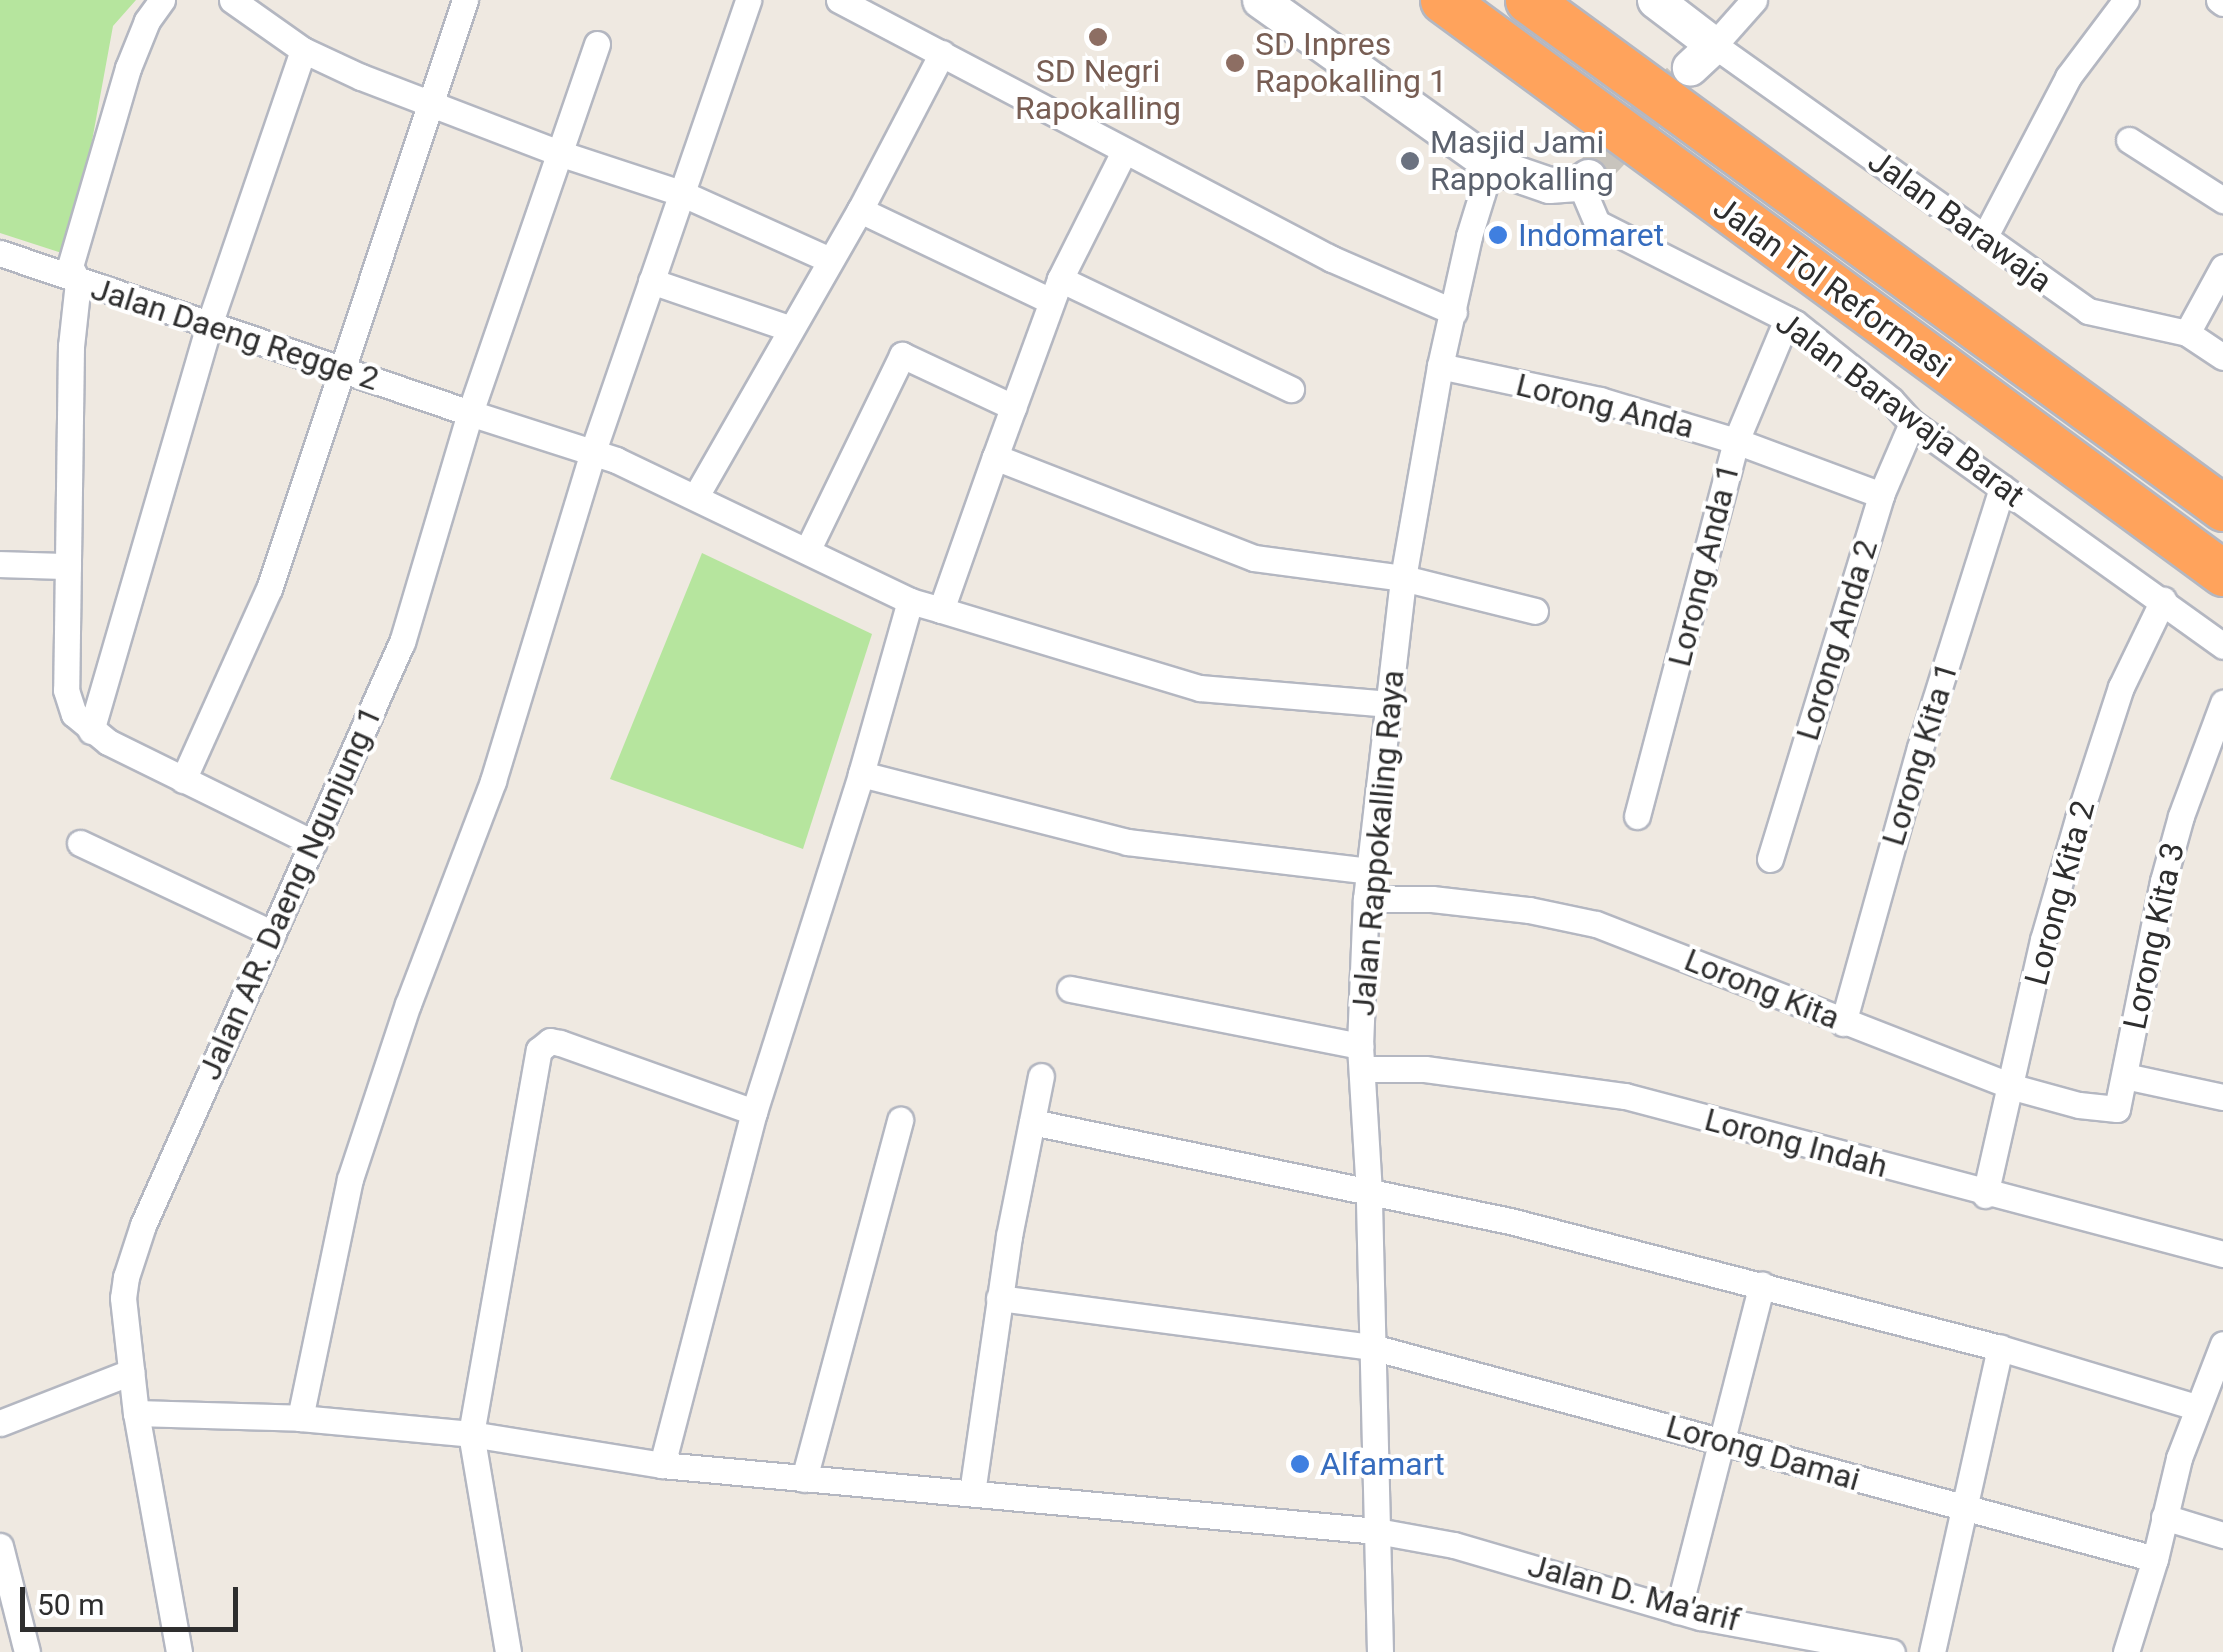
<!DOCTYPE html>
<style>
body{margin:0}
#map{position:relative;width:2223px;height:1652px;overflow:hidden;background:#efe9e1;font-family:Roboto,sans-serif}
div>[style]{position:absolute}
.green>*{inset:0;background:#b6e59e}
.secondary-tunnel>*{height:35px;margin-top:-17.5px;transform-origin:0;background:repeating-linear-gradient(90deg,#c8c4bd 0 35px,transparent 0 53px)}
.roads{filter:drop-shadow(2px 0 #b4b7c1) drop-shadow(-2px 0 #b4b7c1) drop-shadow(0 2px #b4b7c1) drop-shadow(0 -2px #b4b7c1)}
.street>*{height:25px;margin:-12.5px;padding:0 12.5px;transform-origin:12.5px;border-radius:12.5px;background:#fff}
.secondary>*{height:35px;margin:-17.5px;padding:0 17.5px;transform-origin:17.5px;border-radius:17.5px;background:#fff}
.highway>*{height:45px;margin:-22.5px;padding:0 22.5px;transform-origin:22.5px;border-radius:22.5px;background:#ffa35c}
.dots>*{width:28px;height:28px;translate:-50% -50%;box-sizing:border-box;border:5px solid #fff;border-radius:50%}
span{translate:-50% -50%;white-space:nowrap;text-align:center;line-height:1.15;-webkit-text-stroke:8px #fff;paint-order:stroke}
.education-label{font-size:32px;color:#785e54}
.left{translate:0 -50%;text-align:left}
.worship-label{font-size:32px;color:#5b616d}
.street-label{font-size:32px;color:#2e2e2e}
.shop-label{font-size:32px;color:#366cbe}
.scale{position:absolute;left:20px;top:1587px;width:218px;height:45px;box-sizing:border-box;border:5px solid #2e2e2e;border-top:0;padding-left:12px;font-size:30px;line-height:35px;white-space:nowrap;color:#2e2e2e;-webkit-text-stroke:8px #fff;paint-order:stroke}
</style>
<div id="map">
<div class="green">
<div style="clip-path:polygon(0 0,136px 0,113px 26px,71px 256px,0 233px)"></div>
<div style="clip-path:polygon(702px 553px,872px 634px,803px 849px,610px 779px)"></div>
</div>
<div class="secondary-tunnel">
<div style="left:1588px;top:177px;width:134px;rotate:-46.8deg"></div>
</div>
<div class="roads">
<div class="street">
<div style="left:162px;top:0;width:26px;rotate:126deg"></div>
<div style="left:147px;top:21px;width:51px;rotate:112deg"></div>
<div style="left:128px;top:68px;width:206px;rotate:106.3deg"></div>
<div style="left:70px;top:266px;width:18px;rotate:63deg"></div>
<div style="left:78px;top:282px;width:64px;rotate:96.2deg"></div>
<div style="left:71px;top:346px;width:344px;rotate:90.8deg"></div>
<div style="left:66px;top:690px;width:25px;rotate:72deg"></div>
<div style="left:74px;top:714px;width:44px;rotate:39.5deg"></div>
<div style="left:108px;top:742px;width:229px;rotate:26.2deg"></div>
<div style="left:232px;top:0;width:87px;rotate:35.2deg"></div>
<div style="left:303px;top:50px;width:64px;rotate:25deg"></div>
<div style="left:361px;top:77px;width:212px;rotate:21deg"></div>
<div style="left:559px;top:153px;width:128px;rotate:18.2deg"></div>
<div style="left:681px;top:193px;width:163px;rotate:24.2deg"></div>
<div style="left:839px;top:0;width:557px;rotate:27.72deg"></div>
<div style="left:1332px;top:259px;width:133px;rotate:23.5deg"></div>
<div style="left:1754px;top:0;width:60px;rotate:131.6deg"></div>
<div style="left:1714px;top:45px;width:459px;rotate:35.4deg"></div>
<div style="left:2088px;top:311px;width:101px;rotate:12.5deg"></div>
<div style="left:2187px;top:333px;width:43px;rotate:33.7deg"></div>
<div style="left:2219px;top:0;width:5px;rotate:37deg"></div>
<div style="left:597px;top:44px;width:390px;rotate:109deg"></div>
<div style="left:470px;top:413px;width:153px;rotate:17.8deg"></div>
<div style="left:616px;top:460px;width:326px;rotate:25.6deg"></div>
<div style="left:910px;top:601px;width:32px;rotate:16deg"></div>
<div style="left:941px;top:610px;width:162px;rotate:-70.6deg"></div>
<div style="left:995px;top:457px;width:278px;rotate:21.3deg"></div>
<div style="left:1254px;top:558px;width:150px;rotate:7.6deg"></div>
<div style="left:1403px;top:578px;width:136px;rotate:14deg"></div>
<div style="left:2129px;top:140px;width:112px;rotate:32.6deg"></div>
<div style="left:1580px;top:183px;width:43px;rotate:67deg"></div>
<div style="left:1597px;top:223px;width:222px;rotate:26.8deg"></div>
<div style="left:1795px;top:323px;width:123px;rotate:38.7deg"></div>
<div style="left:1891px;top:400px;width:31px;rotate:48deg"></div>
<div style="left:1912px;top:423px;width:383px;rotate:35.6deg"></div>
<div style="left:860px;top:210px;width:212px;rotate:25.5deg"></div>
<div style="left:1984px;top:238px;width:182px;rotate:-62.4deg"></div>
<div style="left:2068px;top:77px;width:96px;rotate:-53deg"></div>
<div style="left:0;top:253px;width:496px;rotate:18.8deg"></div>
<div style="left:470px;top:413px;width:239px;rotate:106.5deg"></div>
<div style="left:402px;top:642px;width:638px;rotate:113.95deg"></div>
<div style="left:143px;top:1225px;width:55px;rotate:108.1deg"></div>
<div style="left:126px;top:1277px;width:21px;rotate:98deg"></div>
<div style="left:123px;top:1298px;width:116px;rotate:83.6deg"></div>
<div style="left:136px;top:1413px;width:243px;rotate:79.8deg"></div>
<div style="left:1060px;top:279px;width:256px;rotate:25.5deg"></div>
<div style="left:651px;top:281px;width:148px;rotate:18.9deg"></div>
<div style="left:2187px;top:333px;width:75px;rotate:-61.4deg"></div>
<div style="left:1440px;top:366px;width:164px;rotate:12deg"></div>
<div style="left:1600px;top:400px;width:142px;rotate:16.8deg"></div>
<div style="left:1736px;top:441px;width:155px;rotate:20.4deg"></div>
<div style="left:995px;top:457px;width:189px;rotate:-69.9deg"></div>
<div style="left:1060px;top:279px;width:142px;rotate:-63.3deg"></div>
<div style="left:696px;top:496px;width:330px;rotate:-60.2deg"></div>
<div style="left:860px;top:210px;width:177px;rotate:-62.4deg"></div>
<div style="left:807px;top:551px;width:218px;rotate:-64.1deg"></div>
<div style="left:902px;top:355px;width:123px;rotate:25.1deg"></div>
<div style="left:0;top:564px;width:68px;rotate:1.7deg"></div>
<div style="left:941px;top:610px;width:270px;rotate:16.8deg"></div>
<div style="left:1200px;top:688px;width:190px;rotate:4.8deg"></div>
<div style="left:91px;top:731px;width:426px;rotate:-73.8deg"></div>
<div style="left:210px;top:322px;width:287px;rotate:-71.1deg"></div>
<div style="left:861px;top:774px;width:275px;rotate:14.3deg"></div>
<div style="left:1127px;top:842px;width:244px;rotate:6.8deg"></div>
<div style="left:183px;top:780px;width:209px;rotate:-65.8deg"></div>
<div style="left:269px;top:589px;width:621px;rotate:-71.59deg"></div>
<div style="left:1637px;top:816px;width:388px;rotate:-75.2deg"></div>
<div style="left:1736px;top:441px;width:132px;rotate:-67.3deg"></div>
<div style="left:80px;top:843px;width:213px;rotate:25.2deg"></div>
<div style="left:1770px;top:859px;width:381px;rotate:-73deg"></div>
<div style="left:1881px;top:495px;width:78px;rotate:-66.7deg"></div>
<div style="left:1366px;top:899px;width:66px"></div>
<div style="left:1432px;top:899px;width:98px;rotate:6.5deg"></div>
<div style="left:1529px;top:910px;width:68px;rotate:11.8deg"></div>
<div style="left:1596px;top:924px;width:448px;rotate:21.3deg"></div>
<div style="left:2013px;top:1087px;width:68px;rotate:15.3deg"></div>
<div style="left:2079px;top:1105px;width:38px;rotate:6deg"></div>
<div style="left:2117px;top:1109px;width:233px;rotate:-78.6deg"></div>
<div style="left:2163px;top:881px;width:67px;rotate:-74.5deg"></div>
<div style="left:2181px;top:816px;width:121px;rotate:-69.6deg"></div>
<div style="left:1070px;top:989px;width:296px;rotate:11.1deg"></div>
<div style="left:1843px;top:1023px;width:286px;rotate:-74.4deg"></div>
<div style="left:1920px;top:748px;width:273px;rotate:-72.5deg"></div>
<div style="left:1362px;top:1069px;width:63px"></div>
<div style="left:1425px;top:1069px;width:202px;rotate:7.7deg"></div>
<div style="left:1625px;top:1096px;width:619px;rotate:14.8deg"></div>
<div style="left:2125px;top:1076px;width:100px;rotate:12.1deg"></div>
<div style="left:1032px;top:1122px;width:488px;rotate:11.7deg"></div>
<div style="left:1510px;top:1221px;width:506px;rotate:14.53deg"></div>
<div style="left:2000px;top:1348px;width:204px;rotate:16.8deg"></div>
<div style="left:1985px;top:1195px;width:262px;rotate:-77.2deg"></div>
<div style="left:2043px;top:940px;width:126px;rotate:-73.9deg"></div>
<div style="left:2078px;top:819px;width:139px;rotate:-72deg"></div>
<div style="left:2121px;top:687px;width:97px;rotate:-64.2deg"></div>
<div style="left:999px;top:1298px;width:376px;rotate:7.5deg"></div>
<div style="left:1372px;top:1347px;width:811px;rotate:15.15deg"></div>
<div style="left:136px;top:1413px;width:164px;rotate:1.7deg"></div>
<div style="left:300px;top:1418px;width:172px;rotate:5.3deg"></div>
<div style="left:471px;top:1434px;width:193px;rotate:9.2deg"></div>
<div style="left:662px;top:1465px;width:718px;rotate:5.27deg"></div>
<div style="left:1377px;top:1531px;width:78px;rotate:10.3deg"></div>
<div style="left:1454px;top:1545px;width:257px;rotate:16.3deg"></div>
<div style="left:1701px;top:1617px;width:194px;rotate:10.4deg"></div>
<div style="left:300px;top:1418px;width:244px;rotate:-78.2deg"></div>
<div style="left:350px;top:1179px;width:184px;rotate:-71.7deg"></div>
<div style="left:408px;top:1004px;width:239px;rotate:-69.1deg"></div>
<div style="left:493px;top:781px;width:345px;rotate:-73.1deg"></div>
<div style="left:593px;top:451px;width:477px;rotate:-71deg"></div>
<div style="left:0;top:1423px;width:141px;rotate:-21.3deg"></div>
<div style="left:662px;top:1465px;width:365px;rotate:-75.4deg"></div>
<div style="left:754px;top:1112px;width:355px;rotate:-72.4deg"></div>
<div style="left:861px;top:774px;width:180px;rotate:-74.2deg"></div>
<div style="left:804px;top:1479px;width:372px;rotate:-75deg"></div>
<div style="left:972px;top:1493px;width:260px;rotate:-81.8deg"></div>
<div style="left:1009px;top:1236px;width:163px;rotate:-78.7deg"></div>
<div style="left:2164px;top:1517px;width:62px;rotate:17deg"></div>
<div style="left:0;top:1546px;width:109px;rotate:75.7deg"></div>
<div style="left:1678px;top:1611px;width:337px;rotate:-75.6deg"></div>
<div style="left:508px;top:1652px;width:221px;rotate:-99.6deg"></div>
<div style="left:471px;top:1434px;width:390px;rotate:-80deg"></div>
<div style="left:539px;top:1050px;width:14px;rotate:-39deg"></div>
<div style="left:550px;top:1041px;width:10px;rotate:11deg"></div>
<div style="left:560px;top:1043px;width:206px;rotate:19.6deg"></div>
<div style="left:1380px;top:1652px;width:459px;rotate:-91.4deg"></div>
<div style="left:1369px;top:1193px;width:147px;rotate:-93.5deg"></div>
<div style="left:1360px;top:1046px;width:147px;rotate:-87.7deg"></div>
<div style="left:1366px;top:899px;width:323px;rotate:-83.4deg"></div>
<div style="left:1403px;top:578px;width:215px;rotate:-80.1deg"></div>
<div style="left:1440px;top:366px;width:133px;rotate:-77.4deg"></div>
<div style="left:1469px;top:236px;width:74px;rotate:-72.8deg"></div>
<div style="left:1932px;top:1652px;width:312px;rotate:-77.4deg"></div>
<div style="left:2126px;top:1652px;width:97px;rotate:-72.7deg"></div>
<div style="left:2155px;top:1559px;width:104px;rotate:-76.6deg"></div>
<div style="left:2179px;top:1458px;width:122px;rotate:-68.9deg"></div>
</div>
<div class="secondary">
<div style="left:1260px;top:0;width:284px;rotate:35.5deg"></div>
<div style="left:1491px;top:165px;width:61px;rotate:19deg"></div>
<div style="left:1549px;top:185px;width:31px;rotate:-4deg"></div>
<div style="left:1580px;top:183px;width:10px;rotate:-37deg"></div>
<div style="left:1655px;top:0;width:74px;rotate:37.3deg"></div>
<div style="left:1714px;top:45px;width:33px;rotate:137deg"></div>
</div>
<div class="highway">
<div style="left:1443px;top:0;width:968px;rotate:36.3deg"></div>
<div style="left:1528px;top:0;width:861px;rotate:36.16deg"></div>
</div>
</div>
<div class="dots">
<div style="left:1098px;top:37px;background:#8d6e63"></div>
<div style="left:1235px;top:63px;background:#8d6e63"></div>
<div style="left:1410px;top:161px;background:#6b7280"></div>
<div style="left:1498px;top:235px;background:#3f7fe0"></div>
<div style="left:1300px;top:1464px;background:#3f7fe0"></div>
</div>
<div class="education-label">
<span class="left" style="left:1255px;top:63px">SD Inpres<br>Rapokalling 1</span>
<span style="left:1098px;top:90px">SD Negri<br>Rapokalling</span>
</div>
<div class="worship-label">
<span class="left" style="left:1430px;top:161px">Masjid Jami<br>Rappokalling</span>
</div>
<div class="street-label">
<span style="left:1960px;top:221px;rotate:36deg">Jalan Barawaja</span>
<span style="left:1832px;top:287px;rotate:36deg">Jalan Tol Reformasi</span>
<span style="left:235px;top:334px;rotate:18deg">Jalan Daeng Regge 2</span>
<span style="left:1605px;top:406px;rotate:14deg">Lorong Anda</span>
<span style="left:1900px;top:409px;rotate:37deg">Jalan Barawaja Barat</span>
<span style="left:1704px;top:565px;rotate:-76deg">Lorong Anda 1</span>
<span style="left:1837px;top:640px;rotate:-73deg">Lorong Anda 2</span>
<span style="left:1920px;top:754px;rotate:-73deg">Lorong Kita 1</span>
<span style="left:1378px;top:843px;rotate:-85deg">Jalan Rappokalling Raya</span>
<span style="left:290px;top:893px;rotate:-66deg">Jalan AR. Daeng Ngunjung 1</span>
<span style="left:2060px;top:893px;rotate:-75deg">Lorong Kita 2</span>
<span style="left:2154px;top:936px;rotate:-78deg">Lorong Kita 3</span>
<span style="left:1762px;top:989px;rotate:22deg">Lorong Kita</span>
<span style="left:1796px;top:1143px;rotate:15deg">Lorong Indah</span>
<span style="left:1763px;top:1453px;rotate:16deg">Lorong Damai</span>
<span style="left:1634px;top:1593px;rotate:15deg">Jalan D. Ma'arif</span>
</div>
<div class="shop-label">
<span class="left" style="left:1518px;top:235px">Indomaret</span>
<span class="left" style="left:1320px;top:1464px">Alfamart</span>
</div>
<div class="scale">50 m</div>
</div>
